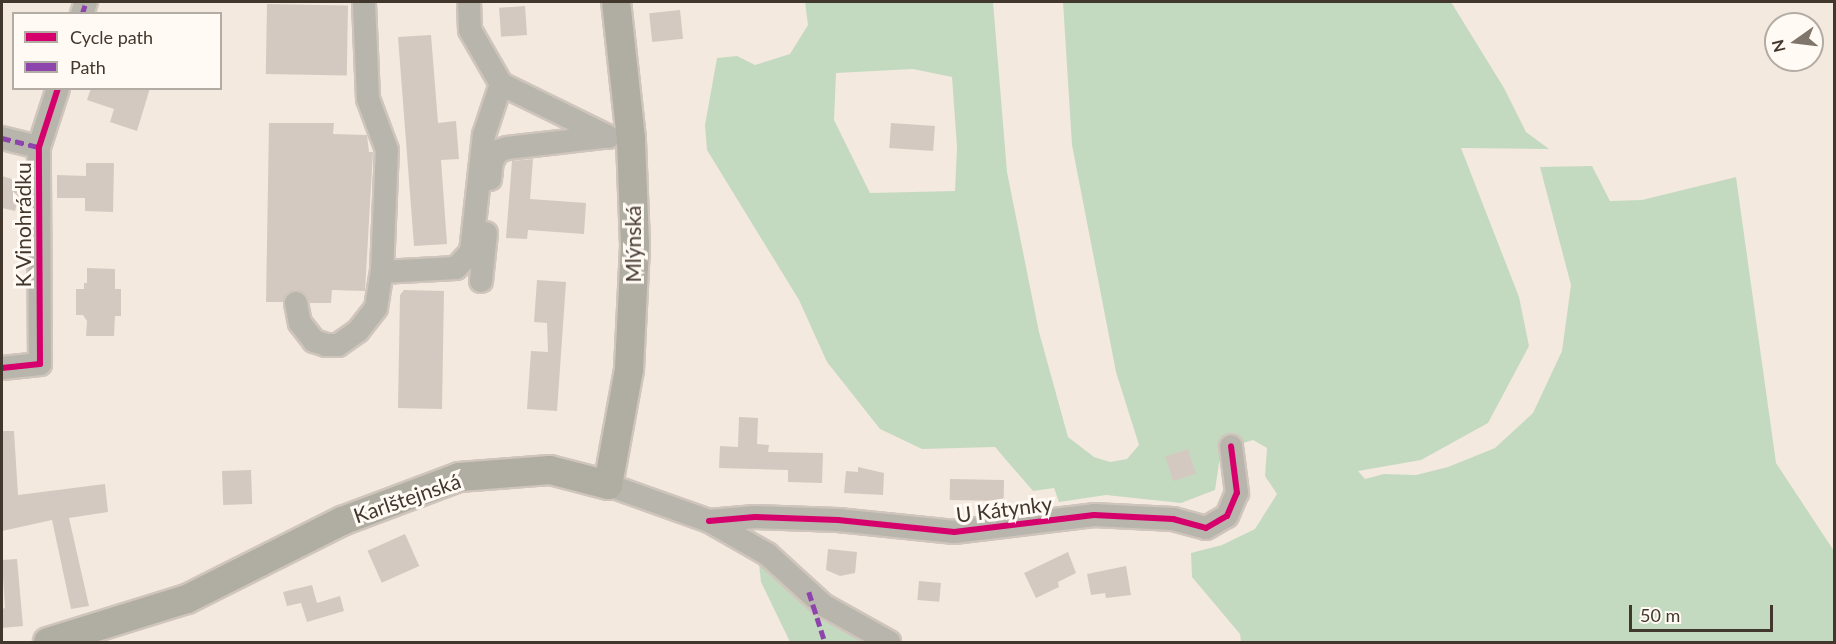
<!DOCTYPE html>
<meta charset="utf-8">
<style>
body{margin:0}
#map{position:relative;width:1836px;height:644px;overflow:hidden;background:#f4e9de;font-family:Lato,sans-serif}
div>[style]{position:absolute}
.green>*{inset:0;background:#c4dac0}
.building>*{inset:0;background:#d4c9c0;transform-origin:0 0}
.roads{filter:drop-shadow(2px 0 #cfc5bc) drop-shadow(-2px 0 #cfc5bc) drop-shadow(0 2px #cfc5bc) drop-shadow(0 -2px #cfc5bc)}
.minor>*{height:22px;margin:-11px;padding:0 11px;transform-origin:11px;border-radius:11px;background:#b7b5ac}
.major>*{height:28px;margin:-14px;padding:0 14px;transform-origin:14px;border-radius:14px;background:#b0ada2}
.quiet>*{height:4.5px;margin-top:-2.25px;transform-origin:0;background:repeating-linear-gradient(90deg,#8e44ad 0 9px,transparent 0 13.5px)}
.cycleway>*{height:6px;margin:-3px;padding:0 3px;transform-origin:3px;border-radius:3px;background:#d6006c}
span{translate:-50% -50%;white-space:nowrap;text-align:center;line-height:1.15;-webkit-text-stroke:6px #fffaf4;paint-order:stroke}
.street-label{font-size:21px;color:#42372d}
.frame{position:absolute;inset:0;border:3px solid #42372d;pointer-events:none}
.legend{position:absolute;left:12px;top:12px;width:210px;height:78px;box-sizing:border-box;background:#fffaf4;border:2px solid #b3aca4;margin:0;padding:8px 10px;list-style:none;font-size:18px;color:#42372d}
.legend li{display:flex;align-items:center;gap:12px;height:30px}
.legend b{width:30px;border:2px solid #b3aca4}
.north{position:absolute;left:1764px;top:12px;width:60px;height:60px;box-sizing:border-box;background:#fffaf4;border:2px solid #b3aca4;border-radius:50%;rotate:256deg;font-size:16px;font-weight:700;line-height:24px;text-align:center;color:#42372d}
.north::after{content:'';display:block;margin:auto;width:21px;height:27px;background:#80756b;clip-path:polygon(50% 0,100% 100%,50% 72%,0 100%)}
.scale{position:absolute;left:1629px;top:605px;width:144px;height:27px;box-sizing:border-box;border:3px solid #42372d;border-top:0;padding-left:8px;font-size:18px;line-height:21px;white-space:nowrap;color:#42372d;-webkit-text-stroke:4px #fffaf4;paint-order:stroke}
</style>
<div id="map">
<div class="green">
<div style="clip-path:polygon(evenodd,805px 2px,993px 2px,1007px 172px,1039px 332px,1068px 437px,1094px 457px,1110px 462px,1127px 459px,1139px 445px,1116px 372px,1072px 145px,1063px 2px,1451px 2px,1504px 88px,1526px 132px,1549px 149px,1461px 148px,1519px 297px,1529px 346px,1488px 423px,1421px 460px,1358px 471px,1365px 479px,1384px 474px,1416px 475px,1448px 467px,1495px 448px,1533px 413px,1562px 351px,1571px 285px,1540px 167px,1592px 166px,1610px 201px,1642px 200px,1736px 177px,1776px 463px,1834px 551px,1834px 642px,1241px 642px,1240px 634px,1192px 577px,1191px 553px,1222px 545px,1255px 529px,1277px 494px,1265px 476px,1267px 448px,1253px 440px,1221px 450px,1215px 490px,1181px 503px,1106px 495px,1059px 502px,1054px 488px,1033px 491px,995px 447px,922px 449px,880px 429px,827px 362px,799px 300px,707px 150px,705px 125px,717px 58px,737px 56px,755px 65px,790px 54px,808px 25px,805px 2px,913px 69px,952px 77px,957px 147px,955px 191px,870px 193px,834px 120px,836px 73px,913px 69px)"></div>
<div style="clip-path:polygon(759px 564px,816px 615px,863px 642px,790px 642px,761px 582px)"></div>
</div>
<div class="building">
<div style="left:267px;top:4px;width:81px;height:70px;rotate:1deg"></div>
<div style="left:525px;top:6px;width:29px;height:26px;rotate:86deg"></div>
<div style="left:680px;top:10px;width:29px;height:31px;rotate:84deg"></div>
<div style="clip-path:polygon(431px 35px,438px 123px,456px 121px,459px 159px,441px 160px,447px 244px,414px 246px,398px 37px)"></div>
<div style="clip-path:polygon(91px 88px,150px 88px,137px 131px,110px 122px,114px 109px,87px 100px)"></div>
<div style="clip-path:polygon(269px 123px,334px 123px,333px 134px,367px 135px,369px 152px,373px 152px,365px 291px,332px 290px,331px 303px,310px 303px,306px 294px,294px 290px,287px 293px,283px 302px,266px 302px)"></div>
<div style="left:891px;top:123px;width:44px;height:25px;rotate:4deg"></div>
<div style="clip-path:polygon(533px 159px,530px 199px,586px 203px,584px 234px,528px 230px,527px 239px,506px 238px,512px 161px)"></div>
<div style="clip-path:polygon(86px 163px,114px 163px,113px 212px,85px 211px,85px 198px,57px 198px,57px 175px,86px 176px)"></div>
<div style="clip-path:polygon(2px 176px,22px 182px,15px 211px,2px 208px)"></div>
<div style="clip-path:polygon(87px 268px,115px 269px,115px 289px,121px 289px,121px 316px,115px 316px,114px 336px,86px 336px,87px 321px,83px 315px,76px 315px,76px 289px,84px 289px,84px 283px,87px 283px)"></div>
<div style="clip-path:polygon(537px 280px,566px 282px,557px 411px,527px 409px,531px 351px,548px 352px,547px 323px,534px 322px)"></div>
<div style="clip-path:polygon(404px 290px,444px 291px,442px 409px,398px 408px,400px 295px)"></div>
<div style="clip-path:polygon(739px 417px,758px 418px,757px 444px,769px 445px,768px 452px,823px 453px,822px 483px,788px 482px,788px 470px,719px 468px,720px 446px,738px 447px)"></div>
<div style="clip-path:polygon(2px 431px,14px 431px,18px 495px,105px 484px,108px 512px,69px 518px,89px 606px,71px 609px,52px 520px,2px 531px)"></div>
<div style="left:1188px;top:449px;width:26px;height:24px;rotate:72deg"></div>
<div style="clip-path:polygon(858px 467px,884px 473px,883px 495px,844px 493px,846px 471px,858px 472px)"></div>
<div style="left:251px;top:470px;width:34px;height:29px;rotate:88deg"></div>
<div style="left:950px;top:479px;width:54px;height:21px;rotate:1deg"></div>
<div style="left:405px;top:534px;width:35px;height:41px;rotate:66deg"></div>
<div style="clip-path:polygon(828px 549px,857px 552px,855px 573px,840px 576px,826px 570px)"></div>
<div style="clip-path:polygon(1068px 552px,1076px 573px,1058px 582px,1059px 587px,1036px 598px,1024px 573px)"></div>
<div style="clip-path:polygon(17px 559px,23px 626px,2px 628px,2px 609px,5px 608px,2px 560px)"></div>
<div style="clip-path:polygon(1126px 566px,1131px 595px,1106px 598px,1105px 593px,1091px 595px,1087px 574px)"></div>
<div style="left:919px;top:581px;width:22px;height:19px;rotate:5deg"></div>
<div style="clip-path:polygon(312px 585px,317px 603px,340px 596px,344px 611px,307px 622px,301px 603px,287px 606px,283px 592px)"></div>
</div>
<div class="roads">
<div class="minor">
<div style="left:469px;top:2px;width:28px;rotate:88deg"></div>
<div style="left:470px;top:30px;width:62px;rotate:60.1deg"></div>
<div style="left:501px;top:84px;width:120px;rotate:26.1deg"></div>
<div style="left:82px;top:14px;width:13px;rotate:-72deg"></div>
<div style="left:2px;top:138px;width:38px;rotate:14deg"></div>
<div style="left:490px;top:179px;width:18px;rotate:-84deg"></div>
<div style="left:492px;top:161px;width:12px;rotate:-59deg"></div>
<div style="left:498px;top:151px;width:9px;rotate:-18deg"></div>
<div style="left:507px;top:148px;width:98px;rotate:-6.5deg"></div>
<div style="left:382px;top:272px;width:74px;rotate:-3.1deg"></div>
<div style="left:456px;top:268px;width:22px;rotate:-47deg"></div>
<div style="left:471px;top:252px;width:118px;rotate:-83.7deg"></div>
<div style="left:484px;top:135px;width:54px;rotate:-71.6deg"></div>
<div style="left:481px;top:281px;width:48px;rotate:-84.1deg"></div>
<div style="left:296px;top:303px;width:20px;rotate:79deg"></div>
<div style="left:300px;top:323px;width:23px;rotate:52deg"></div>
<div style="left:314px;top:341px;width:13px;rotate:18deg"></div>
<div style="left:326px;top:345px;width:12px"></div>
<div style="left:338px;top:345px;width:24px;rotate:-35deg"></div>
<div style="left:358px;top:331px;width:29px;rotate:-52deg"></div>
<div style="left:376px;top:308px;width:36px;rotate:-81deg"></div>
<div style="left:382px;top:272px;width:122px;rotate:-87.7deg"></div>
<div style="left:387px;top:150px;width:54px;rotate:-110.4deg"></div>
<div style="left:368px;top:99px;width:97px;rotate:-92.4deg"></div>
<div style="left:2px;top:368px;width:38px;rotate:-6deg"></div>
<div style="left:40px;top:364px;width:217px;rotate:-90.3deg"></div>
<div style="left:39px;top:147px;width:62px;rotate:-72.1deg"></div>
<div style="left:608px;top:485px;width:107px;rotate:19.6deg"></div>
<div style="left:709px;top:521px;width:67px;rotate:29.6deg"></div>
<div style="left:767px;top:554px;width:76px;rotate:42.3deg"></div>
<div style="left:823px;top:605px;width:76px;rotate:29.3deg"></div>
<div style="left:709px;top:521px;width:46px;rotate:-5deg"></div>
<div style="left:755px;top:517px;width:83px;rotate:2.1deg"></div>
<div style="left:838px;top:520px;width:117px;rotate:5.9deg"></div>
<div style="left:954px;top:532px;width:141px;rotate:-6.9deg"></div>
<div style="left:1094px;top:515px;width:79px;rotate:2.9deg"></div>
<div style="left:1173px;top:519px;width:34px;rotate:15deg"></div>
<div style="left:1206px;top:528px;width:24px;rotate:-30deg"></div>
<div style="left:1227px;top:516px;width:25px;rotate:-67deg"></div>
<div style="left:1237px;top:493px;width:47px;rotate:-97.3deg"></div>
</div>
<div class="major">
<div style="left:48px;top:642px;width:145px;rotate:-17.2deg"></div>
<div style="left:187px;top:599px;width:174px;rotate:-26.7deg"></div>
<div style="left:342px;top:521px;width:125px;rotate:-20.6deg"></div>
<div style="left:459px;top:477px;width:91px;rotate:-4.4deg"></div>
<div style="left:550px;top:470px;width:60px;rotate:14.5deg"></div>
<div style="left:608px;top:485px;width:118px;rotate:-79.7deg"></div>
<div style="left:629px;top:369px;width:124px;rotate:-87.2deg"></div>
<div style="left:635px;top:245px;width:106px;rotate:-92.2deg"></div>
<div style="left:631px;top:139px;width:138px;rotate:-96.2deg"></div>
</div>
</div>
<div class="quiet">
<div style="left:82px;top:14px;width:13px;rotate:-72deg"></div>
<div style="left:2px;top:138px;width:38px;rotate:14deg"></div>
<div style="left:809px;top:592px;width:52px;rotate:72.3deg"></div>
</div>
<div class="cycleway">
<div style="left:2px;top:368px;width:38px;rotate:-6deg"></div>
<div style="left:40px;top:364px;width:217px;rotate:-90.3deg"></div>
<div style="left:39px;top:147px;width:62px;rotate:-72.1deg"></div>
<div style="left:709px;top:521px;width:46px;rotate:-5deg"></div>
<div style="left:755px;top:517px;width:83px;rotate:2.1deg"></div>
<div style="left:838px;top:520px;width:117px;rotate:5.9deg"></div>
<div style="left:954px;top:532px;width:141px;rotate:-6.9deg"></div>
<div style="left:1094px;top:515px;width:79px;rotate:2.9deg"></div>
<div style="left:1173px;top:519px;width:34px;rotate:15deg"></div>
<div style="left:1206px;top:528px;width:24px;rotate:-30deg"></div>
<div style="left:1227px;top:516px;width:25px;rotate:-67deg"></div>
<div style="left:1237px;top:493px;width:47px;rotate:-97.3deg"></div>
</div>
<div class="street-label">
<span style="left:23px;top:225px;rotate:-90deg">K Vinohrádku</span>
<span style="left:633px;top:244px;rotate:-90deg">Mlýnská</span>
<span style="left:407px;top:498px;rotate:-19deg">Karlštejnská</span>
<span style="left:1004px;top:509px;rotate:-7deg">U Kátynky</span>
</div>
<div class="frame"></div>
<ul class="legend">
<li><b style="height:8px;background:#d6006c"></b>Cycle path</li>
<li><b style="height:8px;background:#8e44ad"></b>Path</li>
</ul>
<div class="north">N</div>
<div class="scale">50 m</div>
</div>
